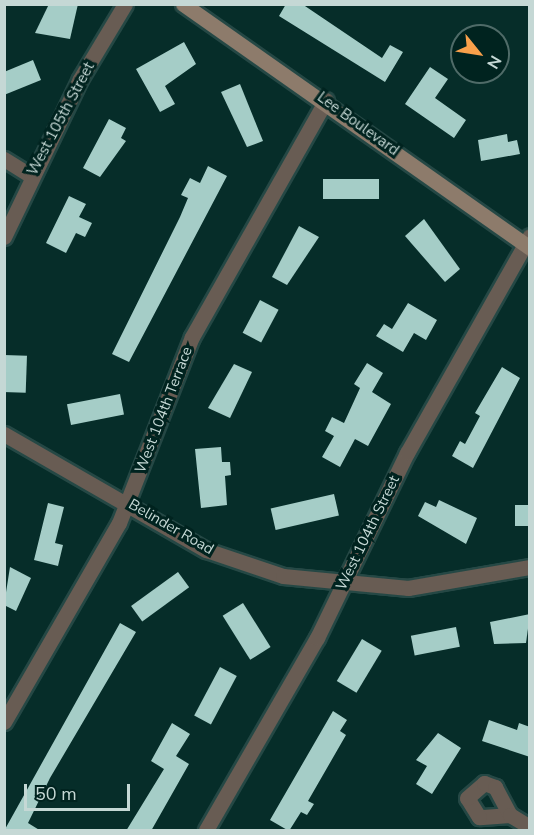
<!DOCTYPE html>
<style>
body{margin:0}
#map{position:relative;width:534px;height:835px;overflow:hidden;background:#062d29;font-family:"Nunito Sans",sans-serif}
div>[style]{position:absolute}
.building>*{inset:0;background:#a5cdc7;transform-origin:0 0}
.roads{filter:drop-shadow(2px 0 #254845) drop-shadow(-2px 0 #254845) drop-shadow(0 2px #254845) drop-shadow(0 -2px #254845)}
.street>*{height:15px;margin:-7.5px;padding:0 7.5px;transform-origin:7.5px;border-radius:7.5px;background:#685c53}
.secondary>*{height:15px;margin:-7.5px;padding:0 7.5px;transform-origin:7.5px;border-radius:7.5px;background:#8d7b6b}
span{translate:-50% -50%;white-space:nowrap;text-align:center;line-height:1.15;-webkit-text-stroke:6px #00231f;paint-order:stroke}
.street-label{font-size:15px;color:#c5d8d5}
.frame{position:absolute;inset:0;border:6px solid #c5d8d5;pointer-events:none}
.north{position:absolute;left:450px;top:24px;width:60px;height:60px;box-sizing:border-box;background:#00231f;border:2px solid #4f6b68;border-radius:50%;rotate:120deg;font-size:16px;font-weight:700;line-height:24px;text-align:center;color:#c5d8d5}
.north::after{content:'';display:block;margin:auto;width:21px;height:27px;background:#f8a04b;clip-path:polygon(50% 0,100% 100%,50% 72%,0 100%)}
.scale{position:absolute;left:24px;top:784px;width:106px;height:27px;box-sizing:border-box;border:3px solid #c5d8d5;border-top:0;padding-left:8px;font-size:18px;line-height:21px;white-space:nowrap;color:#c5d8d5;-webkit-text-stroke:4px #00231f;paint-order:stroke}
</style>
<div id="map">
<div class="building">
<div style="clip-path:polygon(49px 4px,78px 4px,70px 39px,35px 33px)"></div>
<div style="clip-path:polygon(286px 4px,302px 4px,382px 58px,390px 45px,403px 52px,385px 82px,279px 16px)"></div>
<div style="clip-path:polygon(184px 42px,196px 64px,165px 86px,175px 104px,160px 112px,136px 69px)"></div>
<div style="clip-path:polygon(33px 60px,41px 80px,4px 95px,4px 72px)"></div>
<div style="clip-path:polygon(430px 67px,448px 79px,435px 98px,466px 120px,454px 138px,405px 104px)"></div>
<div style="clip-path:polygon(240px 84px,263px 141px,247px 147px,221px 92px)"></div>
<div style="clip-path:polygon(109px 119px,126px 128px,121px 138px,126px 141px,100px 177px,83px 168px)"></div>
<div style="clip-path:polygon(507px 134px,508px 142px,517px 140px,520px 154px,481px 161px,478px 140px)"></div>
<div style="clip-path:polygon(208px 166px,227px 176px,129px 362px,112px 354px,180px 217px,188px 198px,181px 195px,190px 178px,200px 183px)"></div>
<div style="left:323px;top:179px;width:56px;height:20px"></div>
<div style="clip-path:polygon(69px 196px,86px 204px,79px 217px,92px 223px,85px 237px,76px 233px,66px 253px,46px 243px)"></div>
<div style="clip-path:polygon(424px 219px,460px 269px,445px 282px,405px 236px)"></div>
<div style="clip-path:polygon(299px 226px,319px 237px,287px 285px,272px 277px)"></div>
<div style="left:260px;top:300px;width:21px;height:37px;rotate:28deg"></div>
<div style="clip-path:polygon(408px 303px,437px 320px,426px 340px,414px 333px,403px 352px,376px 336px,384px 324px,392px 329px)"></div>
<div style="left:4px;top:355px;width:23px;height:37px;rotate:2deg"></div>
<div style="clip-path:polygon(367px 363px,383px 373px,372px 392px,391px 404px,368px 446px,355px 439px,340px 467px,322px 457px,334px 436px,325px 431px,332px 417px,344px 423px,360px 388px,354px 384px)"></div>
<div style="clip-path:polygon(234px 364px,252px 372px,230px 418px,208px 408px)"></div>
<div style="clip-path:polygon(502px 367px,520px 378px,473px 468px,452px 456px,460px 441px,465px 444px,480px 416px,475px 413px)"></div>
<div style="left:120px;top:394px;width:21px;height:54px;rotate:79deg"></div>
<div style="clip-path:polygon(221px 447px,222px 462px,230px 462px,231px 475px,225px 476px,227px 505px,201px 508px,195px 449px)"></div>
<div style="left:334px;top:494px;width:22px;height:65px;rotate:77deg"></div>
<div style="clip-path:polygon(439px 500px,477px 518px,466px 544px,418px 516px,425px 502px,436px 507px)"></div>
<div style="clip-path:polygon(48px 503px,64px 507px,55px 543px,63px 545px,58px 566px,34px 560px)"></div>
<div style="left:530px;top:505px;width:21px;height:15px;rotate:90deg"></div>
<div style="clip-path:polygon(10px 567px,31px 578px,16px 611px,4px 605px)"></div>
<div style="left:178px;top:572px;width:19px;height:58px;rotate:54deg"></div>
<div style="left:243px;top:603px;width:52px;height:24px;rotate:58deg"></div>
<div style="clip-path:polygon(530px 614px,526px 643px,494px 644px,490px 622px)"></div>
<div style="clip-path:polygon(120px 623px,136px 632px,50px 778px,28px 823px,41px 831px,4px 831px)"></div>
<div style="left:456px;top:627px;width:20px;height:46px;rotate:79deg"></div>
<div style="left:362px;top:639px;width:23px;height:49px;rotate:31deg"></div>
<div style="left:220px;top:667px;width:19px;height:55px;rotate:28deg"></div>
<div style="clip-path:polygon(333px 711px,347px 720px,340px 731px,346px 735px,308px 801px,314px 804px,307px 815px,301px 812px,289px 831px,270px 820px)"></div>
<div style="clip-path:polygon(489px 720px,517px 730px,519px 723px,530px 727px,530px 757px,482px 741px)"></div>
<div style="clip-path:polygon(172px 723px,190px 734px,176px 756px,189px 764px,151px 831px,126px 831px,164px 769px,151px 761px)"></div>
<div style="clip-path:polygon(438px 733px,461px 748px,432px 794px,416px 784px,427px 766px,416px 760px)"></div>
</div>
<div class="roads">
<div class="street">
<div style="left:4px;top:159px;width:32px;rotate:32deg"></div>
<div style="left:4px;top:237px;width:175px;rotate:-64.3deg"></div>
<div style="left:80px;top:79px;width:87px;rotate:-59deg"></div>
<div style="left:4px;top:434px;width:233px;rotate:29.9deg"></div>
<div style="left:206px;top:550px;width:81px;rotate:18.7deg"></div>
<div style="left:283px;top:576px;width:126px;rotate:5.5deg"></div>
<div style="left:408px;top:588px;width:124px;rotate:-9.8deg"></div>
<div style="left:4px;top:722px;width:230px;rotate:-60deg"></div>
<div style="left:119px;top:523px;width:200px;rotate:-68.6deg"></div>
<div style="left:192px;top:337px;width:272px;rotate:-60.5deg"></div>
<div style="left:510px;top:815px;width:31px;rotate:176deg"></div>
<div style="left:479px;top:817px;width:22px;rotate:-122deg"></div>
<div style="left:467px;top:798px;width:23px;rotate:-41deg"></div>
<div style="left:484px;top:783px;width:12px;rotate:20deg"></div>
<div style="left:495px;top:787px;width:32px;rotate:62deg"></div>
<div style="left:510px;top:815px;width:23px;rotate:31deg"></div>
<div style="left:206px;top:830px;width:222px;rotate:-60deg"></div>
<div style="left:317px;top:638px;width:206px;rotate:-64.1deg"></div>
<div style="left:407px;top:453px;width:249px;rotate:-60.5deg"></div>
</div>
<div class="secondary">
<div style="left:183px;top:4px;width:424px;rotate:35.1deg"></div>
</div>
</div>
<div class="street-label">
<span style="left:61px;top:119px;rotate:-62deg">West 105th Street</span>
<span style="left:358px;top:124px;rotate:36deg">Lee Boulevard</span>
<span style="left:164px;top:410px;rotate:-69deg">West 104th Terrace</span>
<span style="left:171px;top:527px;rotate:30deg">Belinder Road</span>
<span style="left:368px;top:533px;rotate:-64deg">West 104th Street</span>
</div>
<div class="frame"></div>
<div class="north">N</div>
<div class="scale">50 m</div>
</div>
